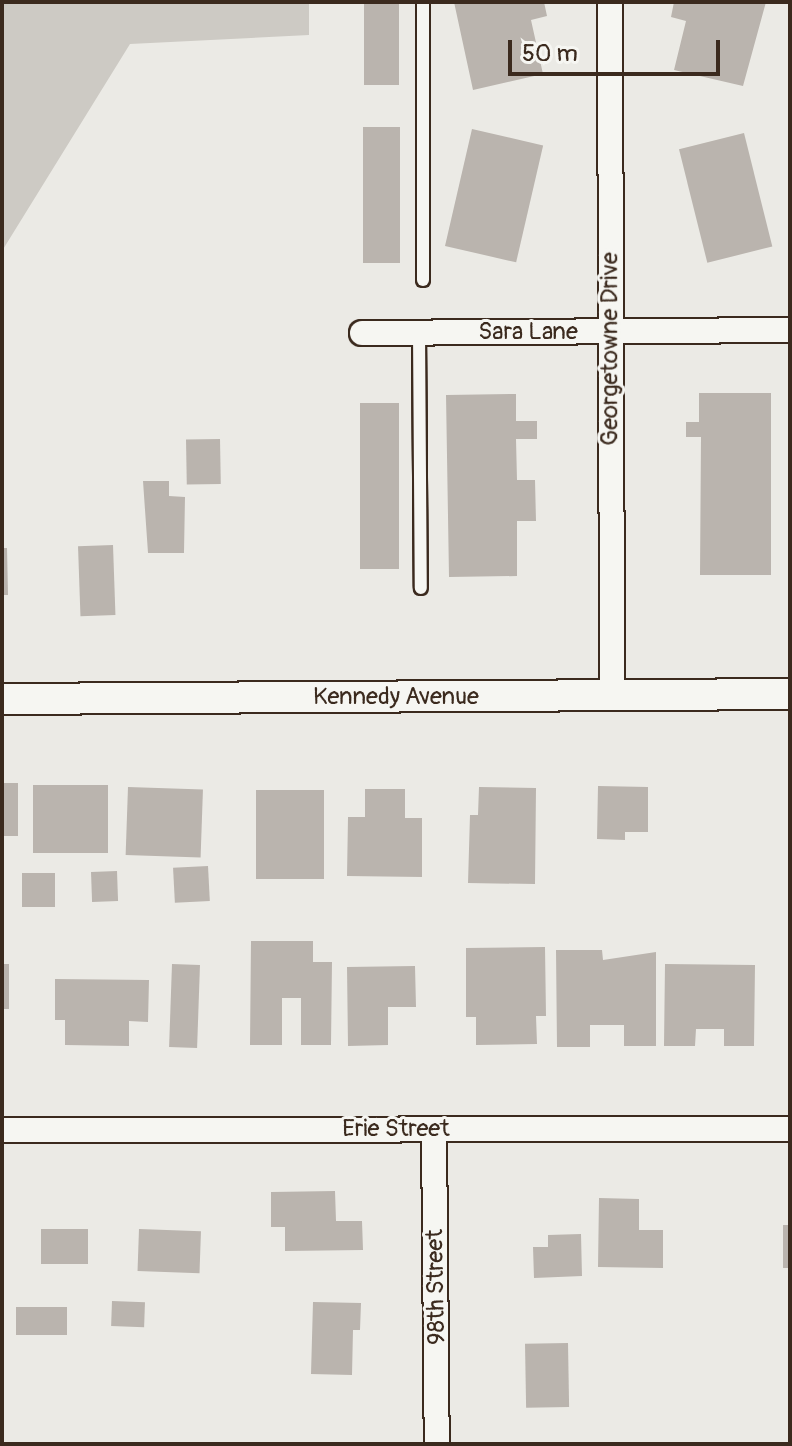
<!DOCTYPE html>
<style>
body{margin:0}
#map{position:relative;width:792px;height:1446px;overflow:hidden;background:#ebeae5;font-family:Pangolin,sans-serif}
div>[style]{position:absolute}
.green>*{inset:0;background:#cdcac4}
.building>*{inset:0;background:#bab4ae;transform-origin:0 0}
.roads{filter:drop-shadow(2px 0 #3b2a1e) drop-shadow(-2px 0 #3b2a1e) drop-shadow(0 2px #3b2a1e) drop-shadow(0 -2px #3b2a1e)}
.service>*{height:12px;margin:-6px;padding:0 6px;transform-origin:6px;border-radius:6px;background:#f6f6f2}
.minor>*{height:24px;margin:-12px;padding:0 12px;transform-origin:12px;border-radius:12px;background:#f6f6f2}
.tertiary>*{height:30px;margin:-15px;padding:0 15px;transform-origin:15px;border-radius:15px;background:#f6f6f2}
span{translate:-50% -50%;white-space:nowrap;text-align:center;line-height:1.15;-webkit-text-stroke:6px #f6f6f2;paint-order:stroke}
.street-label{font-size:24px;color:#3b2a1e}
.frame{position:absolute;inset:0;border:4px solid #3b2a1e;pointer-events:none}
.scale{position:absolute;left:508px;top:40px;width:212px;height:36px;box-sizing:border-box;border:4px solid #3b2a1e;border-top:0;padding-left:10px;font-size:24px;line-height:28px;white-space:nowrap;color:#3b2a1e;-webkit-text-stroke:6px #f6f6f2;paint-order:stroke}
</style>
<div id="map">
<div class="green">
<div style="clip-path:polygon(2px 2px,309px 2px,309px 35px,130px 44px,2px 251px)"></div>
</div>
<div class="building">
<div style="left:364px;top:2px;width:35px;height:83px"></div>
<div style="clip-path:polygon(454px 2px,544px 2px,547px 16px,531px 20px,543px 74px,473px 90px)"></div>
<div style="clip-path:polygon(674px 2px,766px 2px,743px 86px,674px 70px,686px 21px,671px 17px)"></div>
<div style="left:363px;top:127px;width:37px;height:136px"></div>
<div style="left:472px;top:129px;width:73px;height:120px;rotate:13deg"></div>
<div style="left:744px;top:133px;width:117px;height:67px;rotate:76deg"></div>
<div style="clip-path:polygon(699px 393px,771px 393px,771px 575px,700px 575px,701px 437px,686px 437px,686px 422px,699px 422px)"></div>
<div style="clip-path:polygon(516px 394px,516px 421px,537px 421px,537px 439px,516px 439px,517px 480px,535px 480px,536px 521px,517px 521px,517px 576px,449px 577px,446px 395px)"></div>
<div style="left:360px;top:403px;width:39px;height:166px"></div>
<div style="left:220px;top:439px;width:45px;height:34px;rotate:89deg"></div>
<div style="clip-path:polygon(143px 481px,169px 481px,169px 496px,185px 497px,184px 553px,148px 553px)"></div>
<div style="left:113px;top:545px;width:70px;height:35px;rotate:88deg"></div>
<div style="clip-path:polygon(2px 548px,7px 548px,8px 595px,2px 595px)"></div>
<div style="left:2px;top:783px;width:16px;height:53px"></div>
<div style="left:33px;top:785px;width:75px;height:68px"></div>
<div style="clip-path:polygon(598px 786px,648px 787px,648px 832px,625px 832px,625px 840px,597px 839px)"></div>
<div style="left:128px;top:787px;width:75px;height:68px;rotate:2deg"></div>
<div style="clip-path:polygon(479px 787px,536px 788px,535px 884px,468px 883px,470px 815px,478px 815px)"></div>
<div style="clip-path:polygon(365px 789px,405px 789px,405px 818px,422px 818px,422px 877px,347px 876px,348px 817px,365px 817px)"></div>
<div style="left:256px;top:790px;width:68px;height:89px"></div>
<div style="left:208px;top:866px;width:35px;height:35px;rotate:87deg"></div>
<div style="left:117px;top:871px;width:30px;height:26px;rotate:88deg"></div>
<div style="left:22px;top:873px;width:33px;height:34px"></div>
<div style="clip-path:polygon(251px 941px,313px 941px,313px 962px,332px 962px,331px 1045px,301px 1045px,301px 998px,282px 998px,282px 1045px,250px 1045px)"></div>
<div style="clip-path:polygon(545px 947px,546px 1016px,536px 1016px,537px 1044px,476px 1045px,476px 1017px,466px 1017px,466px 948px)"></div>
<div style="clip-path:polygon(556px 950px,602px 950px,603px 960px,656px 952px,656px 1046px,624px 1046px,624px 1025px,590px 1025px,590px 1047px,557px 1047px)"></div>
<div style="left:2px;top:964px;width:7px;height:45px"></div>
<div style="left:172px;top:964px;width:28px;height:83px;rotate:2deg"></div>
<div style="clip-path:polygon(665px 964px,755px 965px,754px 1046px,724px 1046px,724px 1029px,696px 1029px,695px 1046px,664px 1046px)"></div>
<div style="clip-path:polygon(415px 966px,416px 1007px,388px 1007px,388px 1045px,348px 1046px,347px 967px)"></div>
<div style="clip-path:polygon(55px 979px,149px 980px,148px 1022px,129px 1021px,129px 1046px,65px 1045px,65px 1020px,55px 1020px)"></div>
<div style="clip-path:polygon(335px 1191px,336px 1221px,362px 1221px,363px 1250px,285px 1251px,285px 1227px,271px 1227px,271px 1192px)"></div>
<div style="clip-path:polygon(599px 1198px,639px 1199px,639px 1230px,663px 1230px,663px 1268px,598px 1267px)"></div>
<div style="left:783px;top:1225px;width:7px;height:43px"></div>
<div style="left:88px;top:1229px;width:35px;height:47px;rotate:90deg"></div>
<div style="left:139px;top:1229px;width:62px;height:42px;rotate:2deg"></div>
<div style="clip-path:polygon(581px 1234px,582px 1276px,534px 1278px,533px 1247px,548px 1247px,548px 1235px)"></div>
<div style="left:112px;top:1301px;width:33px;height:25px;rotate:2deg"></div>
<div style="clip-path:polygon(313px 1302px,361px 1303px,360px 1330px,353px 1330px,352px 1375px,311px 1374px)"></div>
<div style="left:16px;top:1307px;width:51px;height:28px"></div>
<div style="left:568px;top:1343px;width:64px;height:43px;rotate:89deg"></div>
</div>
<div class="roads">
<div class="service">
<div style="left:423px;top:2px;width:278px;rotate:90deg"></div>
<div style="left:419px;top:332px;width:256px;rotate:89.6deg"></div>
</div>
<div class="minor">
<div style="left:610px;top:2px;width:693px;rotate:89.83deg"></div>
<div style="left:362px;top:333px;width:428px;rotate:-0.4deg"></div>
<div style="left:434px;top:1129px;width:315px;rotate:89.5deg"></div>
<div style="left:2px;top:1130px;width:788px;rotate:-0.07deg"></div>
</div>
<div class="tertiary">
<div style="left:2px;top:699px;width:788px;rotate:-0.36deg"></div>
</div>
</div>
<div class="street-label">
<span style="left:528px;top:332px">Sara Lane</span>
<span style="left:610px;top:349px;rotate:-90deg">Georgetowne Drive</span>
<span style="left:396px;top:697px">Kennedy Avenue</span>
<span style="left:396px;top:1129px">Erie Street</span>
<span style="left:436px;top:1287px;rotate:-91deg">98th Street</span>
</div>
<div class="frame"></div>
<div class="scale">50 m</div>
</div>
